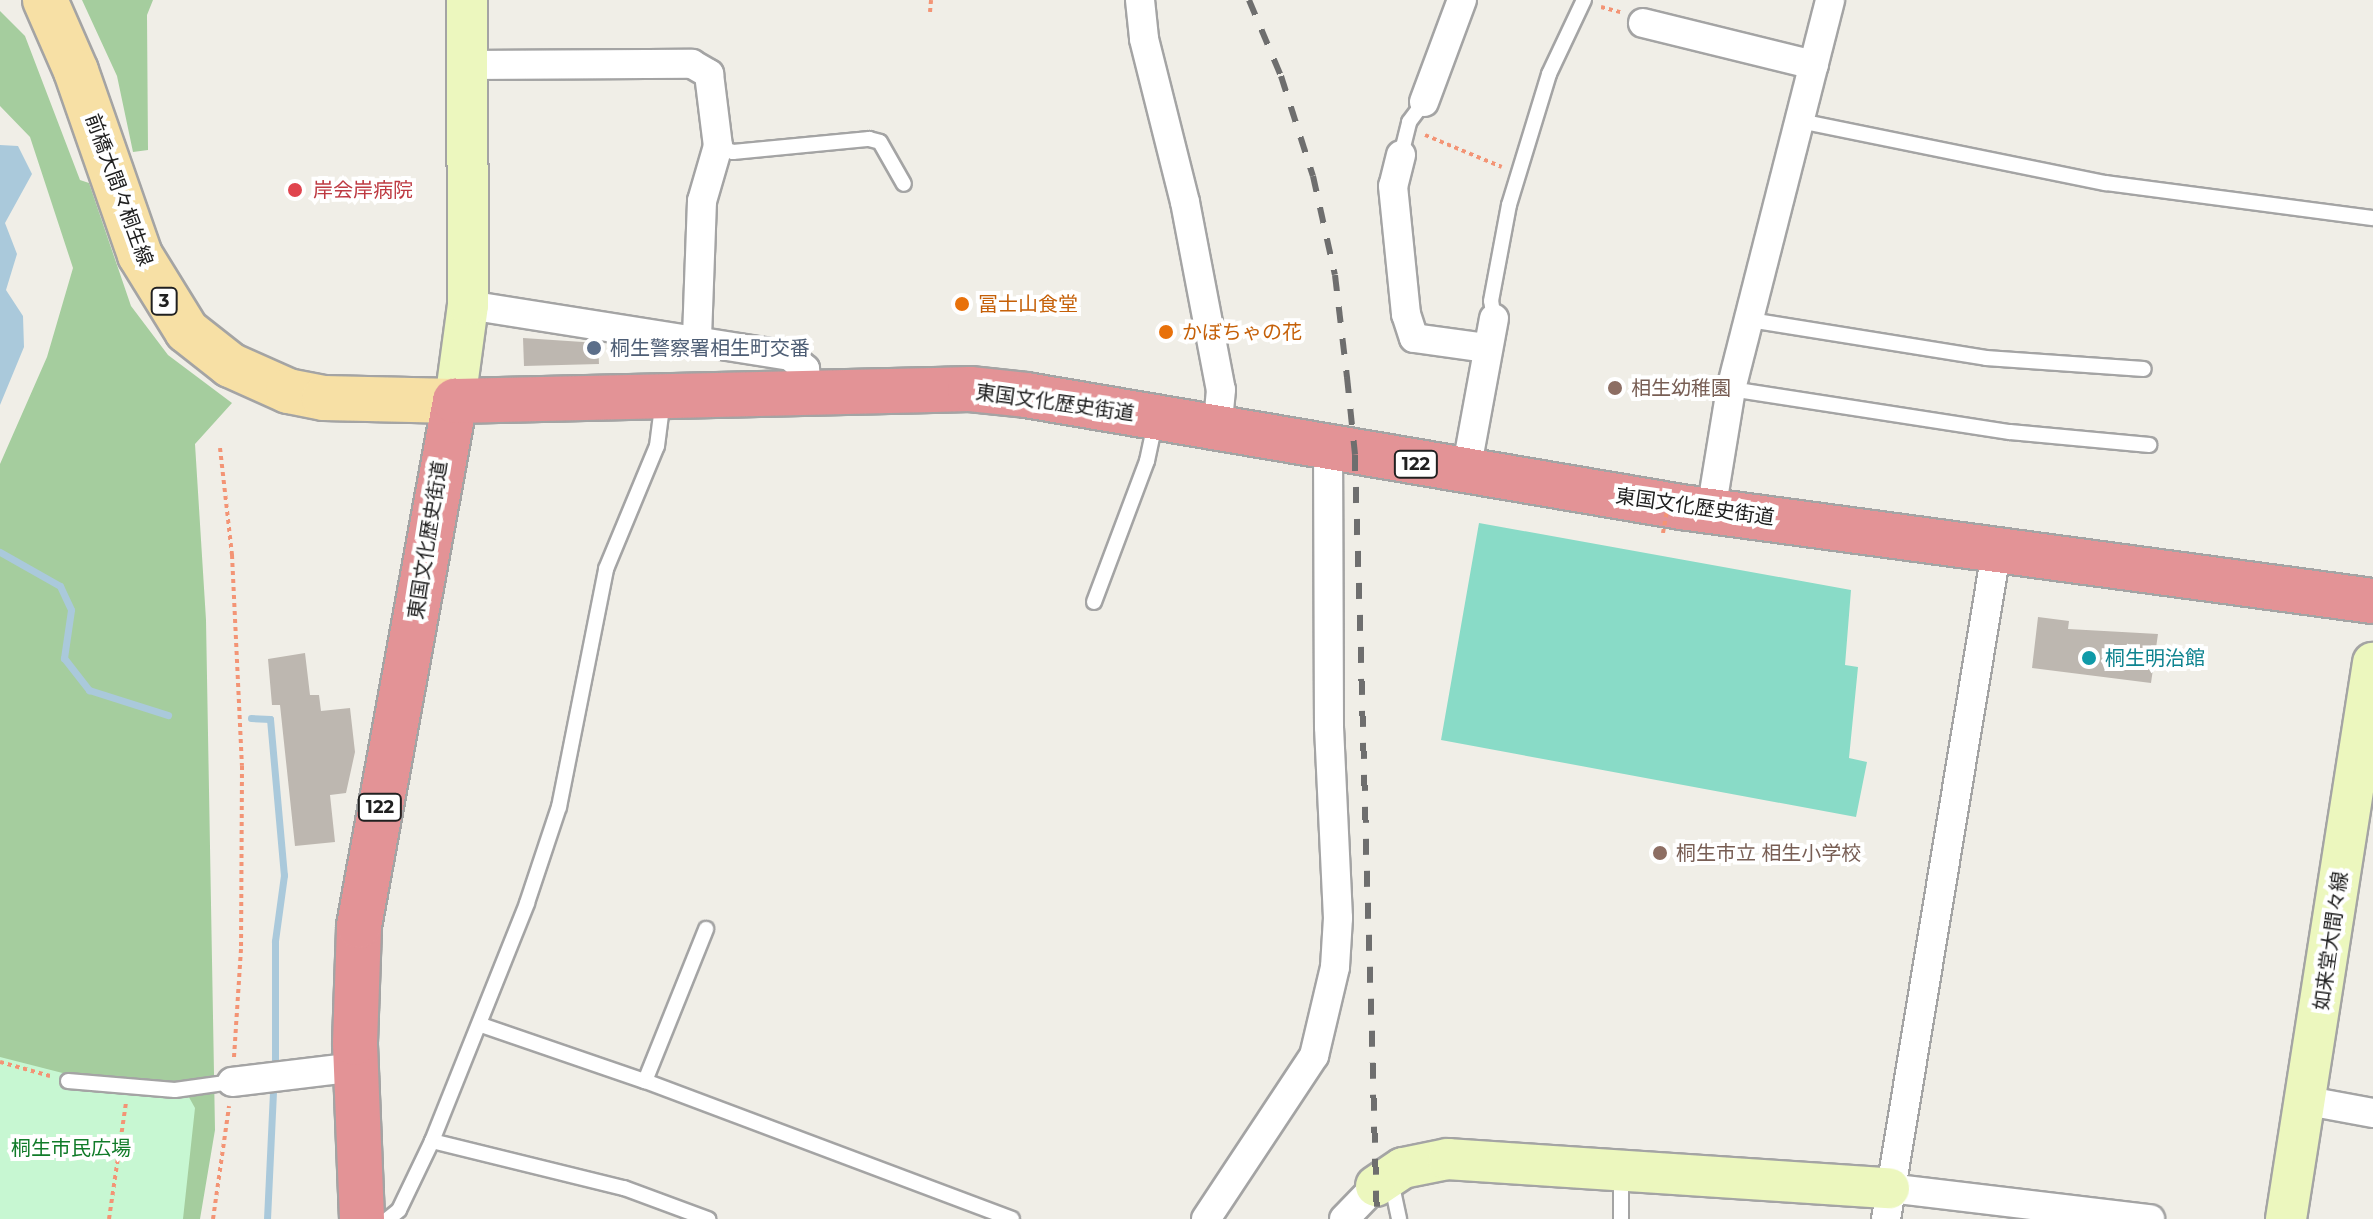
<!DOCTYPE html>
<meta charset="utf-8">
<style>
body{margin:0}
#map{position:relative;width:2373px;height:1219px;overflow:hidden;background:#f0eee7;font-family:Montserrat,"Noto Sans JP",sans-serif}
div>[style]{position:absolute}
.forest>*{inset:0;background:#a5cd9e}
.park>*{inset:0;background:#c7f7d2}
.pitch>*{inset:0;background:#89dbc7}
.water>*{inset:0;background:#aac9db}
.stream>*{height:7px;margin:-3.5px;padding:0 3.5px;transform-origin:3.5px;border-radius:3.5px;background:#aac9db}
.building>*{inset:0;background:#bdb7b0}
.path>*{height:4px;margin-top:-2px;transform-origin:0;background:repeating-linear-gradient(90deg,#f39475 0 4px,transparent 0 8px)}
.roads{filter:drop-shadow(2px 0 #a4a4a4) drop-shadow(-2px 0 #a4a4a4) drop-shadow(0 2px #a4a4a4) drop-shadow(0 -2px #a4a4a4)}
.lane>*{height:14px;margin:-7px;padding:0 7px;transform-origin:7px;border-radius:7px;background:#fff}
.street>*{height:28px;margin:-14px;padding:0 14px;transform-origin:14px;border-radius:14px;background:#fff}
.secondary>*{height:40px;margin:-20px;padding:0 20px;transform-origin:20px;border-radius:20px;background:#ecf7be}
.primary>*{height:44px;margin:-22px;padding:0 22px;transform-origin:22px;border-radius:22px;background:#f7e0a5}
.highway>*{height:44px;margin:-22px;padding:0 22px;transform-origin:22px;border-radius:22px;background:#e39396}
.rail>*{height:6px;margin-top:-3px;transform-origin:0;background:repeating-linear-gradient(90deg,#6e6e6e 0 16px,transparent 0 32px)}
.path-bridge>*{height:4px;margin-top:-2px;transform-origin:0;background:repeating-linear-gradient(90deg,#f39475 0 4px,transparent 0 8px)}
.dots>*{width:22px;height:22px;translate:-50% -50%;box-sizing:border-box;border:4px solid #fff;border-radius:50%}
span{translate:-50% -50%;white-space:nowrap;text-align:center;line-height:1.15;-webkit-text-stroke:8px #fff;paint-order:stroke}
.shield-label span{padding:2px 6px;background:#fff;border:2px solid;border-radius:6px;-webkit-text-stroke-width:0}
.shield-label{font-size:18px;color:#202020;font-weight:700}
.street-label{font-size:20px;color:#202020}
.health-label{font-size:20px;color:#be3a42}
.left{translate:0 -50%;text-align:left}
.food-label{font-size:20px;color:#c56008}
.service-label{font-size:20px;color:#4e5e75}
.education-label{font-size:20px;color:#785e54}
.culture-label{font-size:20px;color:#0d838f}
.park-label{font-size:20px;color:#117b29}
</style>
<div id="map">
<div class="forest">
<div style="clip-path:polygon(82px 0,153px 0,147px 15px,148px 150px,133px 152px,117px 76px)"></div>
<div style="clip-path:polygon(0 11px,25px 36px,80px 180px,89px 183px,131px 306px,168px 355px,232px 403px,195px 444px,206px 620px,215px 1130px,200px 1219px,0 1219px,0 464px,47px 357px,73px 268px,30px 137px,0 106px)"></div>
</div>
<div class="park">
<div style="clip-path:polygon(0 1057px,90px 1080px,180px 1081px,195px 1108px,183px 1219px,0 1219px)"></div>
</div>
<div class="pitch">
<div style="clip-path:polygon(1479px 523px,1851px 590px,1845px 665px,1858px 667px,1849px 758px,1867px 762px,1856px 817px,1441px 740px)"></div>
</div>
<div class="water">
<div style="clip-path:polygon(0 145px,18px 146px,32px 174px,5px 223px,17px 254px,6px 290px,23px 316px,24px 347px,0 405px)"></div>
</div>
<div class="stream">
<div style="left:0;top:552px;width:69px;rotate:29.5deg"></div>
<div style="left:60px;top:586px;width:26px;rotate:65deg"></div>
<div style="left:71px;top:610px;width:49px;rotate:98.3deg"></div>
<div style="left:64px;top:658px;width:41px;rotate:52deg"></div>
<div style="left:89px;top:690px;width:83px;rotate:17.6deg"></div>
<div style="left:251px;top:718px;width:19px;rotate:3deg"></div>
<div style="left:270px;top:719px;width:157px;rotate:84.9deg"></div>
<div style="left:284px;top:875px;width:67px;rotate:97.8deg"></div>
<div style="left:275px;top:941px;width:121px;rotate:90deg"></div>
<div style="left:267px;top:1219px;width:129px;rotate:-87.3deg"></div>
</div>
<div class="building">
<div style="clip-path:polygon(523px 338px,598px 343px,599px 364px,524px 366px)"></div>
<div style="clip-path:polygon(2038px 617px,2069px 621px,2068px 629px,2158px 634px,2151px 683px,2032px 668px)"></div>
<div style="clip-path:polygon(305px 653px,310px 695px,319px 695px,321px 711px,350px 708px,355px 752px,346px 793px,330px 795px,335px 842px,295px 846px,280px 705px,272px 705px,268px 659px)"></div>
</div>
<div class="path">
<div style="left:1601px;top:7px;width:20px;rotate:15deg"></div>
<div style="left:930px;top:12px;width:12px;rotate:-85deg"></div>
<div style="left:1425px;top:135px;width:83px;rotate:22.6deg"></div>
<div style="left:220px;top:448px;width:108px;rotate:83.6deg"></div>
<div style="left:232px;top:555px;width:211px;rotate:87.3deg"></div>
<div style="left:242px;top:766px;width:183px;rotate:90.3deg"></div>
<div style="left:241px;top:949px;width:109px;rotate:93.7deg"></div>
<div style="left:0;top:1062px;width:52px;rotate:15.6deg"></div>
<div style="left:109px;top:1219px;width:117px;rotate:-81.7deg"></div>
<div style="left:213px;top:1219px;width:114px;rotate:-81.9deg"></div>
</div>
<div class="roads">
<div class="lane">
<div style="left:1800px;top:121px;width:312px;rotate:11.5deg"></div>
<div style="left:2106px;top:183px;width:269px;rotate:7.5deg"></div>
<div style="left:718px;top:146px;width:16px;rotate:22deg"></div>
<div style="left:733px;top:152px;width:137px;rotate:-5.5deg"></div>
<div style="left:869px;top:139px;width:11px;rotate:15deg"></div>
<div style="left:880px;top:142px;width:48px;rotate:60.3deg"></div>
<div style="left:1401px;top:155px;width:34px;rotate:-76deg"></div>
<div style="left:1409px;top:122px;width:25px;rotate:-53deg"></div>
<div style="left:1494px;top:319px;width:18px;rotate:-99deg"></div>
<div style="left:1491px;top:301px;width:98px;rotate:-79.4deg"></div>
<div style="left:1509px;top:205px;width:137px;rotate:-73deg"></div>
<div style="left:1549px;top:74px;width:82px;rotate:-64.7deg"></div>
<div style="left:1750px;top:320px;width:239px;rotate:9.1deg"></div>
<div style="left:1986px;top:358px;width:158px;rotate:4deg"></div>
<div style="left:1731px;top:389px;width:282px;rotate:8.8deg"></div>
<div style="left:2010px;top:432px;width:140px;rotate:5.3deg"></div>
<div style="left:1094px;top:602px;width:151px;rotate:-69.4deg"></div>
<div style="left:1147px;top:461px;width:40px;rotate:-78deg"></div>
<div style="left:481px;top:1025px;width:173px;rotate:18.9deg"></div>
<div style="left:645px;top:1081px;width:392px;rotate:20.6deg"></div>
<div style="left:68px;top:1081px;width:107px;rotate:4.8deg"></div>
<div style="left:175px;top:1090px;width:58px;rotate:-8deg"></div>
<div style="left:645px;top:1081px;width:164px;rotate:-68.1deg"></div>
<div style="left:432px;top:1141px;width:198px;rotate:13.8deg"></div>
<div style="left:624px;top:1188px;width:90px;rotate:20.3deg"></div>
<div style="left:1621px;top:1171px;width:48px;rotate:90deg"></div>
<div style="left:1391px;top:1181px;width:39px;rotate:78deg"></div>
<div style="left:388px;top:1219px;width:14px;rotate:-39deg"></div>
<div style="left:399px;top:1210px;width:76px;rotate:-64.4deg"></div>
<div style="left:432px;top:1141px;width:256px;rotate:-68.2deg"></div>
<div style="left:527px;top:903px;width:101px;rotate:-71.6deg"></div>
<div style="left:559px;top:807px;width:243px;rotate:-78.8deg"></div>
<div style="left:606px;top:569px;width:133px;rotate:-67.5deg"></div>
<div style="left:657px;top:446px;width:47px;rotate:-82.7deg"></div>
</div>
<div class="street">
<div style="left:1140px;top:0;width:39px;rotate:84deg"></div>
<div style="left:1144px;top:39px;width:168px;rotate:75.9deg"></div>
<div style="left:1185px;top:202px;width:191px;rotate:79.2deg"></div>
<div style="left:1221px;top:390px;width:41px;rotate:95.6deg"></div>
<div style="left:1643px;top:23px;width:176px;rotate:13.8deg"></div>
<div style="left:467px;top:65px;width:225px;rotate:-0.3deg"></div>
<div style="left:692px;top:64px;width:20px;rotate:30deg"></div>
<div style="left:709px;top:74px;width:73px;rotate:82.9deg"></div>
<div style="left:718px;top:146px;width:57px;rotate:106.2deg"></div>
<div style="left:702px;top:201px;width:138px;rotate:92.1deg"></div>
<div style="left:1424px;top:102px;width:109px;rotate:-69.6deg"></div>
<div style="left:1401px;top:155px;width:32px;rotate:104deg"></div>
<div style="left:1393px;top:186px;width:129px;rotate:84.2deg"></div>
<div style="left:1406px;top:314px;width:25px;rotate:72deg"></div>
<div style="left:1414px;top:338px;width:74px;rotate:7.8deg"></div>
<div style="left:468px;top:305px;width:326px;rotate:9deg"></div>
<div style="left:790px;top:356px;width:20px;rotate:41deg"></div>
<div style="left:805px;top:369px;width:27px;rotate:84deg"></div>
<div style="left:1466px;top:471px;width:155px;rotate:-79.6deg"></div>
<div style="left:1711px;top:511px;width:124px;rotate:-80.7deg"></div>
<div style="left:1731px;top:389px;width:401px;rotate:-75.7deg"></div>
<div style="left:232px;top:1082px;width:125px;rotate:-6.9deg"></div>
<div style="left:2308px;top:1101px;width:66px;rotate:10.5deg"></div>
<div style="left:1889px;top:1188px;width:263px;rotate:6.8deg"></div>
<div style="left:1206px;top:1219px;width:196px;rotate:-56.5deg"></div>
<div style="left:1314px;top:1056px;width:91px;rotate:-76.7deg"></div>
<div style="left:1335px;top:967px;width:49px;rotate:-86.5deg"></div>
<div style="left:1338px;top:918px;width:191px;rotate:-92.7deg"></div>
<div style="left:1329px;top:727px;width:276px;rotate:-90.2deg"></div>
<div style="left:1344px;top:1219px;width:46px;rotate:-45.9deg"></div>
<div style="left:1886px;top:1219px;width:682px;rotate:-80.63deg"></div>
</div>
<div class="secondary">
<div style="left:455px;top:401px;width:97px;rotate:-82.3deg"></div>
<div style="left:468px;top:305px;width:305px;rotate:-90.2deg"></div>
<div style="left:1376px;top:1186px;width:32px;rotate:-34deg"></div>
<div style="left:1403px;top:1168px;width:46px;rotate:-11.3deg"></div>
<div style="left:1448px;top:1159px;width:442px;rotate:3.8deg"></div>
<div style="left:2286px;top:1219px;width:563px;rotate:-81.11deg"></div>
</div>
<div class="primary">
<div style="left:45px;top:0;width:77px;rotate:66.4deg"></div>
<div style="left:76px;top:71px;width:195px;rotate:70.8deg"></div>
<div style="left:140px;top:255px;width:89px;rotate:58.3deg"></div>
<div style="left:187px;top:331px;width:55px;rotate:38.3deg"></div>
<div style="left:230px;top:365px;width:64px;rotate:24.1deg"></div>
<div style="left:288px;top:391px;width:37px;rotate:11deg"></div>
<div style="left:324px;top:398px;width:131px;rotate:1.3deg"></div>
</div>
<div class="highway">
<div style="left:362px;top:1219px;width:176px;rotate:-92.3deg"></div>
<div style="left:355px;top:1043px;width:117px;rotate:-88deg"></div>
<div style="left:359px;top:926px;width:534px;rotate:-79.64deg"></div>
<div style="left:455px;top:401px;width:515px;rotate:-1.33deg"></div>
<div style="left:970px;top:389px;width:56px;rotate:6.1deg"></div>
<div style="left:1026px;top:395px;width:665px;rotate:9.7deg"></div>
<div style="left:1681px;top:507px;width:698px;rotate:7.74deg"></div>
</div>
</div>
<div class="rail">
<div style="left:1249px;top:0;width:82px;rotate:67.2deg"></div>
<div style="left:1281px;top:76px;width:105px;rotate:72.3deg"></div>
<div style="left:1313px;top:176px;width:101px;rotate:77.5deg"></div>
<div style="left:1335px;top:275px;width:103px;rotate:83.3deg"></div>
<div style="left:1347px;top:377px;width:78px;rotate:84.1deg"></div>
<div style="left:1355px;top:455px;width:764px;rotate:88.35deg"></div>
</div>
<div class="path-bridge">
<div style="left:1663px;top:533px;width:40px;rotate:-80deg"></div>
</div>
<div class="dots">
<div style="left:295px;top:190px;background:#e0444e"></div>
<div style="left:962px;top:304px;background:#e8710a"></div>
<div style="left:1166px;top:332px;background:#e8710a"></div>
<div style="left:594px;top:348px;background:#5c6f8a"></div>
<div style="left:1615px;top:388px;background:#8d6e63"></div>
<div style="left:2089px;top:658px;background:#0f9aa8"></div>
<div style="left:1660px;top:853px;background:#8d6e63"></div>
</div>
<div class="shield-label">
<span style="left:164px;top:301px">3</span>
<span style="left:1416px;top:464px">122</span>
<span style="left:380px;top:807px">122</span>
</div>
<div class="street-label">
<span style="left:119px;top:190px;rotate:70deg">前橋大間々桐生線</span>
<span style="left:1055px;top:403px;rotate:8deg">東国文化歴史街道</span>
<span style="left:1695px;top:507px;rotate:8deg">東国文化歴史街道</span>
<span style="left:428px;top:540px;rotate:-81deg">東国文化歴史街道</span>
<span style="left:2331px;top:941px;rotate:-82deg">如来堂大間々線</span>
</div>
<div class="health-label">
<span class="left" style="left:313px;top:190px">岸会岸病院</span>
</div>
<div class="food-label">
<span class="left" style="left:978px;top:304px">冨士山食堂</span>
<span class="left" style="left:1182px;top:332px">かぼちゃの花</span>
</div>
<div class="service-label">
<span class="left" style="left:610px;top:348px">桐生警察署相生町交番</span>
</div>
<div class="education-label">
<span class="left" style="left:1631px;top:388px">相生幼稚園</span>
<span class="left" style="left:1676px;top:853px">桐生市立 相生小学校</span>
</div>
<div class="culture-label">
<span class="left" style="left:2105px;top:658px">桐生明治館</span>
</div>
<div class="park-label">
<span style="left:71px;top:1148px">桐生市民広場</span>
</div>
</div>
